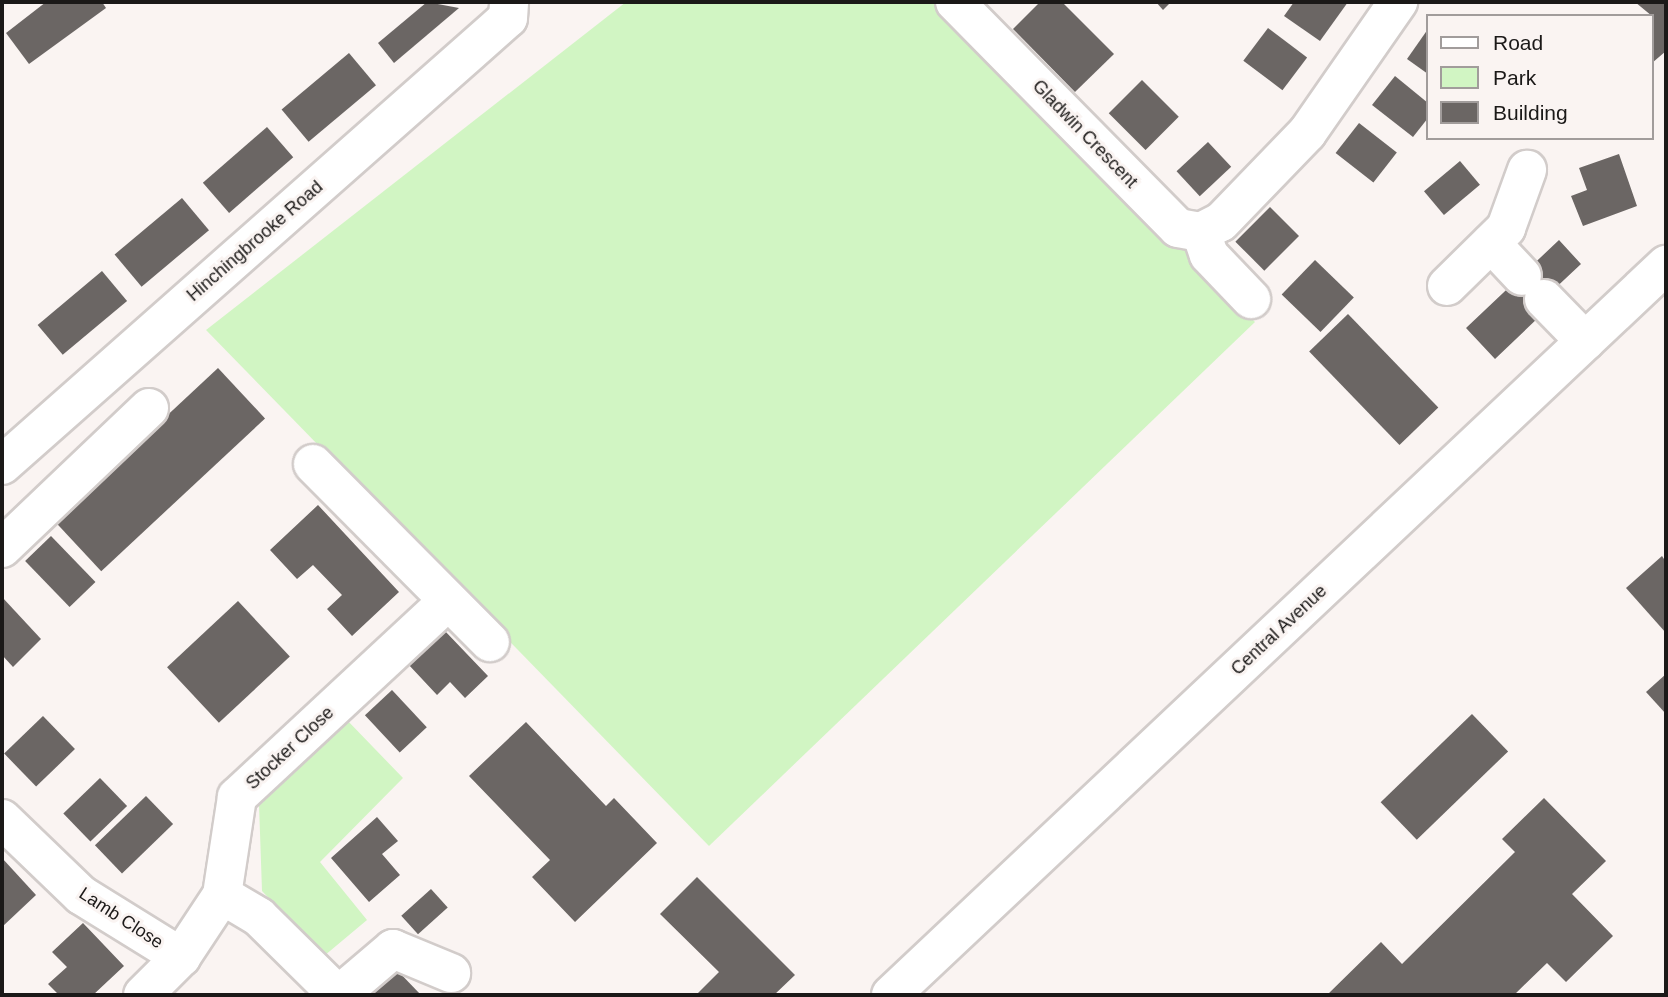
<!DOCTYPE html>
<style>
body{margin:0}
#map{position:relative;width:1668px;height:997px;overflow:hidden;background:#faf4f2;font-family:Arial,sans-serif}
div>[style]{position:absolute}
.green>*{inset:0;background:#d1f5c3}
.building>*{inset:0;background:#6b6664;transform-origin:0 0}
.roads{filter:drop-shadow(2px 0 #d2ccca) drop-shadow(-2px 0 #d2ccca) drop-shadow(0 2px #d2ccca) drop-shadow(0 -2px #d2ccca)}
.minor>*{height:38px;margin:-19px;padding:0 19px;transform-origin:19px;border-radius:19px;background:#fff}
span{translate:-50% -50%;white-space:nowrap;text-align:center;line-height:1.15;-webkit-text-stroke:6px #faf4f2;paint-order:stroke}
.street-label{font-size:18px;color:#1b1918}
.frame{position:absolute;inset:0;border:4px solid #1b1918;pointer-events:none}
.legend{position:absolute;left:1426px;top:14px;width:228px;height:126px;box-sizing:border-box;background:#faf4f2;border:2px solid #a19c9b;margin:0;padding:9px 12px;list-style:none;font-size:21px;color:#1b1918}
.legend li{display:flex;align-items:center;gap:14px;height:35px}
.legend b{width:35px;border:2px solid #a19c9b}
</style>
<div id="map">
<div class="green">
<div style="clip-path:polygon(626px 2px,946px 2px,1255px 322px,709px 846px,206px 330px)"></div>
<div style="clip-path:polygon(345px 718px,403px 778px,320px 862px,367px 920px,324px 956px,262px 891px,259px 804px)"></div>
</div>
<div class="building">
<div style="clip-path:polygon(46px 2px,102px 2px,106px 8px,29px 64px,6px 33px)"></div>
<div style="clip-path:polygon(427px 2px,459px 8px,394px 63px,378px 43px)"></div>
<div style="clip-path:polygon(1040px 2px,1062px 2px,1114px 54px,1075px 92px,1013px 29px)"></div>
<div style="clip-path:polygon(1156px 2px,1171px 2px,1163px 10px)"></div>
<div style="clip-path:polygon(1294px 2px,1348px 2px,1320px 41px,1284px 16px)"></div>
<div style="clip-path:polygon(1635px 2px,1666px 2px,1666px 51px,1652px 63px,1652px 16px)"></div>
<div style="left:1268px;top:28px;width:49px;height:41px;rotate:37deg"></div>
<div style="clip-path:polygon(1428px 29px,1428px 74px,1407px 59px)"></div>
<div style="left:349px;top:53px;width:42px;height:88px;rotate:50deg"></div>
<div style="clip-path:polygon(1395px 76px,1428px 103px,1428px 118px,1413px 137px,1372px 105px)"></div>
<div style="left:1142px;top:80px;width:52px;height:47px;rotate:45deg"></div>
<div style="left:1359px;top:123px;width:48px;height:38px;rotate:38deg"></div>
<div style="left:267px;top:127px;width:40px;height:85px;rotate:49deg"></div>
<div style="left:1208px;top:142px;width:34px;height:43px;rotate:47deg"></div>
<div style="clip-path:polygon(1619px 154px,1637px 206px,1583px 226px,1571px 196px,1587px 190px,1579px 168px)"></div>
<div style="left:1460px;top:161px;width:31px;height:47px;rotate:50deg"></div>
<div style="left:182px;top:198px;width:42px;height:88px;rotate:50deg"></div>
<div style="left:1270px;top:207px;width:41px;height:49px;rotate:45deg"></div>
<div style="clip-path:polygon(1559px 240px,1581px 264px,1533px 309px,1540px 316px,1495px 359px,1466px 328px)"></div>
<div style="left:1315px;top:260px;width:54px;height:48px;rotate:44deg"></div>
<div style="left:102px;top:271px;width:39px;height:84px;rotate:50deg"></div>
<div style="left:1348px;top:314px;width:130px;height:54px;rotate:46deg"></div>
<div style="left:218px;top:368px;width:69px;height:224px;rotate:47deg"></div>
<div style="clip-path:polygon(318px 505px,399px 592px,352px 636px,327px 609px,342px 595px,313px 565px,297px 579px,270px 550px)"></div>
<div style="left:51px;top:536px;width:64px;height:36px;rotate:46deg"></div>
<div style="clip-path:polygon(1662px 556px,1666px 562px,1666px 633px,1626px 588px)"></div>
<div style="clip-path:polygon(2px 597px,41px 639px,13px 667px,2px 655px)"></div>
<div style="left:238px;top:601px;width:76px;height:97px;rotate:47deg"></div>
<div style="clip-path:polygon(444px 630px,488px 676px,465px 698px,450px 682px,437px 695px,408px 664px)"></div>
<div style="clip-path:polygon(1666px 674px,1666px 714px,1646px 692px)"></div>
<div style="left:392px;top:690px;width:51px;height:37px;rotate:47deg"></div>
<div style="left:1472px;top:714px;width:52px;height:127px;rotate:46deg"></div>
<div style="left:43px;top:716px;width:46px;height:54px;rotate:46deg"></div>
<div style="clip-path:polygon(526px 722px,606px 806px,614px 798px,657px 843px,575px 922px,532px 877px,550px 860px,469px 776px)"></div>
<div style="left:100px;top:778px;width:39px;height:51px;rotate:46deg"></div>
<div style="left:146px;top:796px;width:39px;height:71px;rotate:46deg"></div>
<div style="clip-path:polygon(1544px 798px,1606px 861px,1572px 894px,1613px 936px,1566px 982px,1547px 963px,1514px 995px,1327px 995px,1381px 942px,1402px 964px,1515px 852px,1502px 839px)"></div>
<div style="clip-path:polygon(377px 817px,398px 841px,382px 854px,400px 875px,369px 902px,331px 858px)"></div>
<div style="clip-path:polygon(2px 858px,36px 895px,2px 927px)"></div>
<div style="clip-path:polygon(697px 877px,795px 975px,774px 995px,696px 995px,719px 972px,660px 914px)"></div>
<div style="left:431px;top:889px;width:25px;height:40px;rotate:48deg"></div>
<div style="clip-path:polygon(83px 923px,124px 966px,93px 995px,59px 995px,48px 984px,67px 967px,52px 952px)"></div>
<div style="clip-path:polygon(394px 967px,421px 995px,365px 995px)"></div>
</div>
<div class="roads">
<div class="minor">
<div style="left:955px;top:2px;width:317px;rotate:45.4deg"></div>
<div style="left:1178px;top:228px;width:23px;rotate:10deg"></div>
<div style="left:1201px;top:232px;width:22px;rotate:-27deg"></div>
<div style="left:1221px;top:222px;width:124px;rotate:-46deg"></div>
<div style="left:1307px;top:133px;width:160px;rotate:-55.2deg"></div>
<div style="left:1201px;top:232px;width:24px;rotate:71deg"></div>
<div style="left:1209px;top:255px;width:61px;rotate:46.3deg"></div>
<div style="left:1491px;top:243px;width:45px;rotate:46.8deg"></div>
<div style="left:1447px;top:286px;width:83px;rotate:-44.5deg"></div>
<div style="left:1506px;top:228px;width:62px;rotate:-70.1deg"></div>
<div style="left:1544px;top:299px;width:59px;rotate:45.7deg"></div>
<div style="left:313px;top:464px;width:251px;rotate:45.2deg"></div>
<div style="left:2px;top:465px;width:675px;rotate:-41.46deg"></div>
<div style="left:508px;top:18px;width:16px;rotate:-86deg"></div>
<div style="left:2px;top:548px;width:203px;rotate:-43.6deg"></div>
<div style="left:2px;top:819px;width:110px;rotate:43.9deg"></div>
<div style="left:81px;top:895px;width:118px;rotate:31.8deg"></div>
<div style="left:222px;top:895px;width:43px;rotate:30.7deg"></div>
<div style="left:259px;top:917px;width:111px;rotate:44.6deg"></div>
<div style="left:143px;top:995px;width:54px;rotate:-45deg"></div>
<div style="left:181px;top:957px;width:74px;rotate:-56.5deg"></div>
<div style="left:222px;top:895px;width:99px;rotate:-81.3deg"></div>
<div style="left:237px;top:797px;width:288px;rotate:-42.9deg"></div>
<div style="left:339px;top:995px;width:71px;rotate:-40.4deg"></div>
<div style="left:393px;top:949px;width:63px;rotate:22.5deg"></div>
<div style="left:891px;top:995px;width:1065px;rotate:-43.29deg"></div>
</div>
</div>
<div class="street-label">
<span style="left:1085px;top:134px;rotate:46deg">Gladwin Crescent</span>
<span style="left:255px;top:241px;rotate:-41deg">Hinchingbrooke Road</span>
<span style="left:1279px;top:630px;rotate:-43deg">Central Avenue</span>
<span style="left:290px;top:748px;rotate:-43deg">Stocker Close</span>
<span style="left:121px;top:918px;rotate:33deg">Lamb Close</span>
</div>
<div class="frame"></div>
<ul class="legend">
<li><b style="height:9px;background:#fff"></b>Road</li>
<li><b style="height:19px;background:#d1f5c3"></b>Park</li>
<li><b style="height:19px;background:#6b6664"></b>Building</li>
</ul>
</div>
